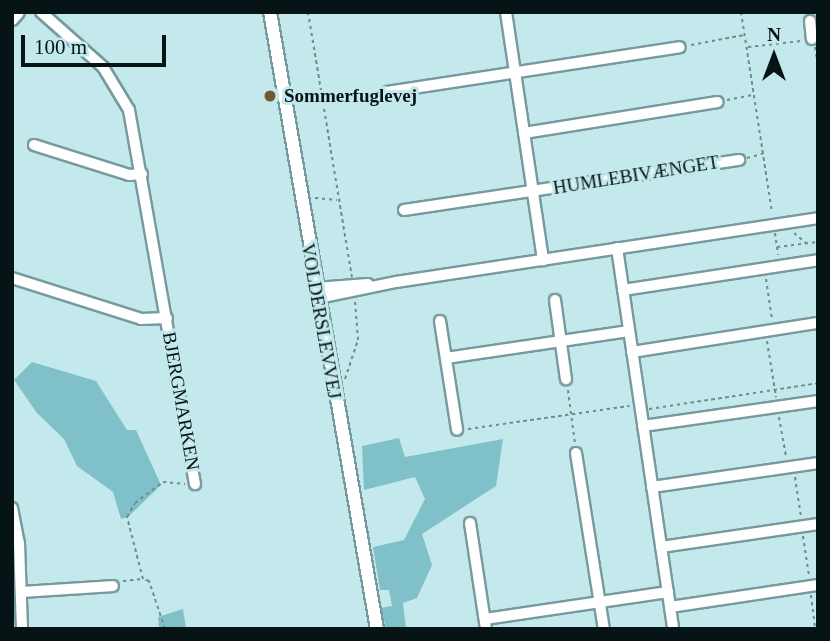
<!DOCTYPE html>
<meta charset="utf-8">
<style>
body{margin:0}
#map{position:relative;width:830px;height:641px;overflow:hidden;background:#c3e9ed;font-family:Georgia,serif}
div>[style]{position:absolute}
.green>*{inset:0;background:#80c1c9}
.path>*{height:2px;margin-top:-1px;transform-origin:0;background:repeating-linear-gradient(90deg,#6f8b8e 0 3.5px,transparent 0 7px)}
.roads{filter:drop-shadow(2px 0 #779a9e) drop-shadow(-2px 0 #779a9e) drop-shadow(0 2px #779a9e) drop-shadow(0 -2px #779a9e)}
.minor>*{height:10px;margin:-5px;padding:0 5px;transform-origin:5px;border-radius:5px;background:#fff}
.tertiary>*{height:12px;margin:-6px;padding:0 6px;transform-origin:6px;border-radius:6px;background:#fff}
.dots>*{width:19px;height:19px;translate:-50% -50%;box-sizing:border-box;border:4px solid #c3e9ed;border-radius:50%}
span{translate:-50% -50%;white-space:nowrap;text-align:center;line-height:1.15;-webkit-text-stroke:6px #c3e9ed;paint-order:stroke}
.poi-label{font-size:19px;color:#061416;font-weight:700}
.left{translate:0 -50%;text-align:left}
.street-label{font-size:19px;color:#061416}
.frame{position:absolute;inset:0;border:14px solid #061416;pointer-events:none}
.north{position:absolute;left:739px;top:21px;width:70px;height:70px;-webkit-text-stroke:5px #c3e9ed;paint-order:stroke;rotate:0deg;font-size:19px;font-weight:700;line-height:28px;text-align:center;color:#061416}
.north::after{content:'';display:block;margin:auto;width:24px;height:32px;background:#061416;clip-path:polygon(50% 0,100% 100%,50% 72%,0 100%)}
.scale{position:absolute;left:21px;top:35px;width:145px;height:32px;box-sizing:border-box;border:4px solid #061416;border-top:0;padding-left:9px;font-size:21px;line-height:24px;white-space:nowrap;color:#061416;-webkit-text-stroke:5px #c3e9ed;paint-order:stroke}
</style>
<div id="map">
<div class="green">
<div style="clip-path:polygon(32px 362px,96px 381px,127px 430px,136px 430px,161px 485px,128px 517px,121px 519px,113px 492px,77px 466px,64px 439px,37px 413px,14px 380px)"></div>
<div style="clip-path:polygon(399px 438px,405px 457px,503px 439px,496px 486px,422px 534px,432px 565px,417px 598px,403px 603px,406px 629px,386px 629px,381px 608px,392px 606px,389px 590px,380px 590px,373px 547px,404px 540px,425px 499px,415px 477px,364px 490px,362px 446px)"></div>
<div style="clip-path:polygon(183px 609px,186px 629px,159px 629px,158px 617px)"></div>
</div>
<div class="path">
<div style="left:308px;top:12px;width:269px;rotate:80.6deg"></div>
<div style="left:741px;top:12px;width:203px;rotate:81.2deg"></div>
<div style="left:691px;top:45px;width:54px;rotate:-10.7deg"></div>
<div style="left:748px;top:47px;width:53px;rotate:-6.5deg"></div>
<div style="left:815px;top:47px;width:18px;rotate:81deg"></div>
<div style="left:727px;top:100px;width:26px;rotate:-11deg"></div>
<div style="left:747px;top:158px;width:16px;rotate:-15deg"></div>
<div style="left:315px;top:198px;width:22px;rotate:5deg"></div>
<div style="left:775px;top:233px;width:22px;rotate:82deg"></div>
<div style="left:794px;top:233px;width:16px;rotate:40deg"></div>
<div style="left:777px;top:247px;width:41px;rotate:-7deg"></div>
<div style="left:766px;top:279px;width:40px;rotate:81.5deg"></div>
<div style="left:767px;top:341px;width:57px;rotate:80.9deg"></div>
<div style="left:345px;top:379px;width:41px;rotate:-71.6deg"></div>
<div style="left:358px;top:340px;width:40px;rotate:-94.3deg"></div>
<div style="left:568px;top:390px;width:54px;rotate:82.6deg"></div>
<div style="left:649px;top:409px;width:171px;rotate:-8.7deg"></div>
<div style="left:779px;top:417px;width:40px;rotate:80deg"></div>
<div style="left:468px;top:429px;width:163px;rotate:-8.1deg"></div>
<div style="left:795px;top:477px;width:40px;rotate:81.5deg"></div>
<div style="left:803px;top:536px;width:40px;rotate:81.5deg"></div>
<div style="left:123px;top:581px;width:19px;rotate:-6deg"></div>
<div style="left:811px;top:595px;width:34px;rotate:83deg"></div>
<div style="left:165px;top:629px;width:51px;rotate:-108.4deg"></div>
<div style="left:149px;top:581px;width:6px;rotate:-162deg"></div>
<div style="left:143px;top:579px;width:64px;rotate:-104.5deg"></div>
<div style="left:127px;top:517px;width:16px;rotate:-60deg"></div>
<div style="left:135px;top:503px;width:35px;rotate:-37deg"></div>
<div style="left:163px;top:482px;width:22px;rotate:5deg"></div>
</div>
<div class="roads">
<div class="minor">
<div style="left:41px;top:12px;width:83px;rotate:41.6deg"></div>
<div style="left:103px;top:67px;width:50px;rotate:58.8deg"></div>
<div style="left:129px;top:110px;width:380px;rotate:80deg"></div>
<div style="left:506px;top:12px;width:251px;rotate:81.5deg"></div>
<div style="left:810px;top:21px;width:18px;rotate:84deg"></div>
<div style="left:387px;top:92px;width:296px;rotate:-8.7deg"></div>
<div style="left:524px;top:133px;width:196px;rotate:-9.1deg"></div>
<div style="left:34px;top:145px;width:100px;rotate:17.5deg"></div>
<div style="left:129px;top:175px;width:13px;rotate:-4deg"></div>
<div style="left:404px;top:210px;width:339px;rotate:-8.5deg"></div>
<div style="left:617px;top:248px;width:385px;rotate:81.6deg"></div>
<div style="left:12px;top:278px;width:135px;rotate:17.6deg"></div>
<div style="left:141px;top:319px;width:26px;rotate:-2deg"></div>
<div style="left:316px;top:288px;width:52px;rotate:-4.4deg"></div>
<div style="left:623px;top:290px;width:197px;rotate:-8.7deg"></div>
<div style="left:318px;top:298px;width:80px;rotate:-11.6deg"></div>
<div style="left:396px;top:282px;width:427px;rotate:-8.6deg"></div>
<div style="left:555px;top:300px;width:80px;rotate:82.1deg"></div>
<div style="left:440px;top:321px;width:110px;rotate:81.1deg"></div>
<div style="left:632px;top:352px;width:188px;rotate:-8.9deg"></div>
<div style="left:446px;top:358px;width:185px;rotate:-8.4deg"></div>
<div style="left:643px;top:426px;width:177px;rotate:-8.1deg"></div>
<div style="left:576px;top:453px;width:178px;rotate:81deg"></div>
<div style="left:652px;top:487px;width:168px;rotate:-8.2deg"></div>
<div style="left:12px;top:508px;width:36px;rotate:79deg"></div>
<div style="left:19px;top:543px;width:86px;rotate:88deg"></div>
<div style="left:470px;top:523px;width:107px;rotate:81.4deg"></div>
<div style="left:661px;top:547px;width:159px;rotate:-8.3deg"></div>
<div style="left:23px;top:592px;width:90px;rotate:-3.8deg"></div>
<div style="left:670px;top:607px;width:150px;rotate:-8.5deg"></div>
<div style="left:485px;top:619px;width:185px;rotate:-8.4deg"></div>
</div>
<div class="tertiary">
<div style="left:270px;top:12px;width:626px;rotate:80.16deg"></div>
<div style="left:12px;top:19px;width:9px;rotate:-49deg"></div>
</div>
</div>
<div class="dots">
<div style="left:270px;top:96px;background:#76582d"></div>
</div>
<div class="poi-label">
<span class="left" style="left:284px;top:96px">Sommerfuglevej</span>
</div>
<div class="street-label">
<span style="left:636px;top:175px;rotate:-9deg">HUMLEBIVÆNGET</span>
<span style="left:321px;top:321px;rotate:80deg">VOLDERSLEVVEJ</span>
<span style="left:181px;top:401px;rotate:80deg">BJERGMARKEN</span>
</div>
<div class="frame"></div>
<div class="north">N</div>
<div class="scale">100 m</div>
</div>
